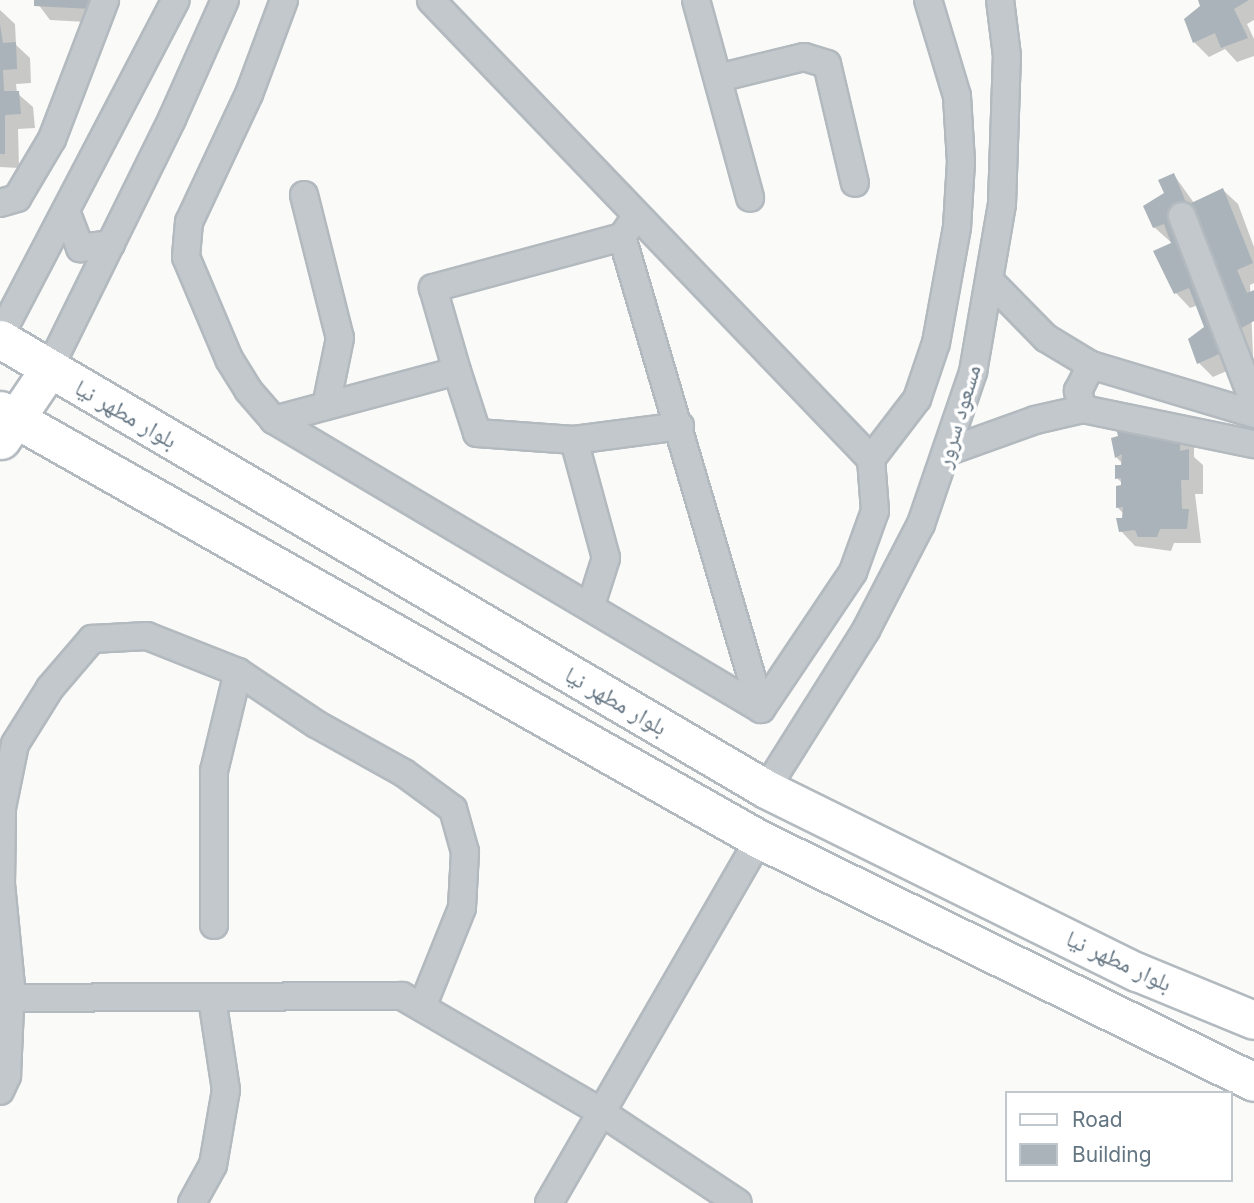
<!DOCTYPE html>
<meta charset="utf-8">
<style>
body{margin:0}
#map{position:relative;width:1254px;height:1203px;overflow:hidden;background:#fafaf8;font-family:Inter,"Noto Naskh Arabic",sans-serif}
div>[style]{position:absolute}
.shadow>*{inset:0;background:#0003}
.building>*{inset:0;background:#aab3b9}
.roads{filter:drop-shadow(2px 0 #b3babf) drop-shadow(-2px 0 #b3babf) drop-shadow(0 2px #b3babf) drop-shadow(0 -2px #b3babf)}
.street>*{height:26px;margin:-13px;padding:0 13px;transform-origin:13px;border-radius:13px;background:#c3c8cc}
.secondary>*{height:37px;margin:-18.5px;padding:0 18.5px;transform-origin:18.5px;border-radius:18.5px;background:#fff}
span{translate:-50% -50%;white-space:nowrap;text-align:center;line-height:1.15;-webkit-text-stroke:7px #fff;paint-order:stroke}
.street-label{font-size:23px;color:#657683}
.legend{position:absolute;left:1005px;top:1091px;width:228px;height:91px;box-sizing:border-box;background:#fff;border:2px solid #c1c8cd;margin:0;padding:9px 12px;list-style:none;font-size:21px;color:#657683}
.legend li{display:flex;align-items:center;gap:14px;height:35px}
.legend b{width:35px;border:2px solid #c1c8cd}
</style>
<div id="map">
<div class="shadow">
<div style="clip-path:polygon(35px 0,105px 0,105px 23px,50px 20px)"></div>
<div style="clip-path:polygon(1200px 0,1254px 0,1254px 20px,1247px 24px,1254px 39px,1254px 56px,1237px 62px,1225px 49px,1209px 57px,1195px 43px,1186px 19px,1202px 6px)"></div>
<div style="clip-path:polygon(0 10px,15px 24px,16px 45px,30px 58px,31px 83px,16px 84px,17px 93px,33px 107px,35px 128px,18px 129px,19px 168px,0 167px)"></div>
<div style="clip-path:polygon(1174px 175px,1194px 203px,1223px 190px,1238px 204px,1254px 247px,1254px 283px,1250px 285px,1254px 378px,1229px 370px,1213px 377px,1199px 363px,1206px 327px,1198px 305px,1190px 308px,1176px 293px,1155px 252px,1173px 244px,1154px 227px)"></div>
<div style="clip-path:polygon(1194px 432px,1194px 457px,1203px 465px,1203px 494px,1195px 494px,1201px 543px,1174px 543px,1171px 551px,1135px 546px,1121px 531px,1124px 514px,1118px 508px,1122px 483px,1117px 478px,1125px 466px,1116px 457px,1113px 439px)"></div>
</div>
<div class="building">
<div style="clip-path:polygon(34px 0,91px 0,92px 9px,34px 6px)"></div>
<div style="clip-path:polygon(1198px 0,1249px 0,1234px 9px,1248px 38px,1221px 48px,1215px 33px,1193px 43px,1184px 19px,1200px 6px)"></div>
<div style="clip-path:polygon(0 24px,3px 43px,16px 42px,17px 69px,3px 70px,4px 91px,19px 91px,21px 114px,5px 115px,5px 154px,0 154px)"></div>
<div style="clip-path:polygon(1174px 173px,1187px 205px,1223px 188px,1253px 263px,1237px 270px,1247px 293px,1254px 290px,1254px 321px,1238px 330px,1252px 359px,1226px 369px,1219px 354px,1197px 364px,1188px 339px,1204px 327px,1189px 288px,1174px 294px,1153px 251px,1171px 243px,1164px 224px,1153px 228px,1143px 206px,1164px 193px,1158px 180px)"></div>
<div style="clip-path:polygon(1113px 416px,1181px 416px,1180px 451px,1189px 449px,1189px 480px,1181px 480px,1182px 509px,1189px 509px,1187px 529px,1160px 529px,1157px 537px,1138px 537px,1135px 530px,1119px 532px,1116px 518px,1122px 518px,1123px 507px,1116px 508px,1116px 486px,1121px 485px,1121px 478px,1115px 479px,1115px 465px,1121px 465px,1122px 454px,1115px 458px,1111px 438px,1118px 436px)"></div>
</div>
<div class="roads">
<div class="street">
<div style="left:284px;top:0;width:100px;rotate:110.4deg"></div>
<div style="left:249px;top:94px;width:141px;rotate:115.1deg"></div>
<div style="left:189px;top:222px;width:35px;rotate:95deg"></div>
<div style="left:186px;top:257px;width:111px;rotate:67.1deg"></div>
<div style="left:229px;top:359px;width:36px;rotate:58deg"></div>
<div style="left:248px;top:390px;width:40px;rotate:49deg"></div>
<div style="left:274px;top:420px;width:566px;rotate:30.69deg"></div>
<div style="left:761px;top:709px;width:165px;rotate:-56.1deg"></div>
<div style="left:853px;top:572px;width:65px;rotate:-70.2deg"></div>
<div style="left:875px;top:511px;width:52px;rotate:-94.4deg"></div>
<div style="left:871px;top:459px;width:636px;rotate:-133.79deg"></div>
<div style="left:696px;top:0;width:205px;rotate:74.7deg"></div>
<div style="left:718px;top:78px;width:89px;rotate:-13.7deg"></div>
<div style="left:804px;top:57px;width:24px;rotate:17deg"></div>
<div style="left:827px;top:64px;width:122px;rotate:76.8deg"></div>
<div style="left:304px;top:195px;width:147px;rotate:75.9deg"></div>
<div style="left:340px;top:338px;width:69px;rotate:101.6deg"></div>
<div style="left:0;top:203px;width:18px;rotate:-16deg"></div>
<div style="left:17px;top:198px;width:69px;rotate:-59.3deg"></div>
<div style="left:52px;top:139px;width:149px;rotate:-69.1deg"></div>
<div style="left:66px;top:211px;width:40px;rotate:69deg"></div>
<div style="left:80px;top:248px;width:31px;rotate:-7deg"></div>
<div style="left:1182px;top:216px;width:200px;rotate:68.9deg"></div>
<div style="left:631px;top:224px;width:16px;rotate:125deg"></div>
<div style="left:622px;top:237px;width:492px;rotate:73.6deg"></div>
<div style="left:622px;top:237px;width:196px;rotate:164.9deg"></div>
<div style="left:433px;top:288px;width:86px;rotate:73.9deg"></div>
<div style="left:457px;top:371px;width:65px;rotate:72.1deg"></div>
<div style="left:477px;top:433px;width:97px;rotate:4.1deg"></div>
<div style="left:574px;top:440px;width:107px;rotate:-7.5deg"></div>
<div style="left:990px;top:281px;width:80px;rotate:45.5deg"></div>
<div style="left:1046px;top:338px;width:52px;rotate:31deg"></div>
<div style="left:1091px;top:365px;width:170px;rotate:16.7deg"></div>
<div style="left:0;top:336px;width:379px;rotate:-62.4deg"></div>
<div style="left:49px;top:369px;width:279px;rotate:-63.8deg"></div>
<div style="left:172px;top:119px;width:130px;rotate:-66deg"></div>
<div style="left:1083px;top:409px;width:19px;rotate:-106deg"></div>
<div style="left:1078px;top:391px;width:29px;rotate:-63deg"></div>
<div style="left:274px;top:420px;width:189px;rotate:-15deg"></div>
<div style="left:574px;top:440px;width:122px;rotate:74.8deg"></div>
<div style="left:606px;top:558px;width:49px;rotate:107.7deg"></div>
<div style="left:949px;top:451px;width:91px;rotate:-19.8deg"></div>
<div style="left:1035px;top:420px;width:49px;rotate:-12.9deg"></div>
<div style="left:1083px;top:409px;width:175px;rotate:11.6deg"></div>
<div style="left:871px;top:459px;width:76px;rotate:-52.5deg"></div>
<div style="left:917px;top:399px;width:59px;rotate:-71.3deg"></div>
<div style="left:936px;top:343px;width:118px;rotate:-79.7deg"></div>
<div style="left:957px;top:227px;width:65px;rotate:-86.5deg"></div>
<div style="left:961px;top:162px;width:66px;rotate:-93.5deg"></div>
<div style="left:957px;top:96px;width:100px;rotate:-106.8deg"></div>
<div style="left:766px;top:789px;width:188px;rotate:-57.8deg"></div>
<div style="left:866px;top:630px;width:119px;rotate:-62.6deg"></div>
<div style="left:921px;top:524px;width:161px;rotate:-71.1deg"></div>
<div style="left:973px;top:372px;width:170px;rotate:-80.2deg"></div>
<div style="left:1002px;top:204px;width:148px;rotate:-88.1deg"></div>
<div style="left:1007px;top:56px;width:56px;rotate:-97.1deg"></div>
<div style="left:214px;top:925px;width:154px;rotate:-90deg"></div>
<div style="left:214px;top:771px;width:102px;rotate:-76.4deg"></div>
<div style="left:0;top:998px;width:402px;rotate:-0.3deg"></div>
<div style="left:402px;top:996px;width:230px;rotate:30.2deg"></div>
<div style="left:601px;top:1112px;width:164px;rotate:33.6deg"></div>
<div style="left:0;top:1091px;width:17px;rotate:-65deg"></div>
<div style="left:7px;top:1076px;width:90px;rotate:-87.5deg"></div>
<div style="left:11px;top:986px;width:102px;rotate:-95.6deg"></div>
<div style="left:1px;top:884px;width:76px;rotate:-89.2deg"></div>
<div style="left:2px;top:808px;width:65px;rotate:-78.5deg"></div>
<div style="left:15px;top:744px;width:66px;rotate:-58deg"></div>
<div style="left:50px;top:688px;width:65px;rotate:-49.4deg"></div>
<div style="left:92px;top:639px;width:55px;rotate:-3.1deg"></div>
<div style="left:147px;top:636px;width:98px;rotate:21.6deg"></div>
<div style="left:238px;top:672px;width:94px;rotate:33.7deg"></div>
<div style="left:316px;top:724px;width:101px;rotate:29.1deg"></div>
<div style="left:404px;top:773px;width:61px;rotate:36.3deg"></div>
<div style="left:453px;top:809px;width:45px;rotate:74.4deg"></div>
<div style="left:465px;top:852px;width:56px;rotate:93.1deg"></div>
<div style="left:462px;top:908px;width:105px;rotate:111.9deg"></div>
<div style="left:192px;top:1203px;width:43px;rotate:-61.1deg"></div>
<div style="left:213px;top:1165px;width:76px;rotate:-80.2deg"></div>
<div style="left:226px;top:1090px;width:92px;rotate:-98.7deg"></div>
<div style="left:549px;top:1203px;width:420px;rotate:-60deg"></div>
</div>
<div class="secondary">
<div style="left:0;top:339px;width:888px;rotate:30.43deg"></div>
<div style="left:766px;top:789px;width:414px;rotate:26.3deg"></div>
<div style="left:1137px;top:972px;width:126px;rotate:22.3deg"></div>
<div style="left:0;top:410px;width:872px;rotate:29.48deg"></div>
<div style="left:759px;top:839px;width:551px;rotate:26.15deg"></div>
<div style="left:1px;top:440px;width:86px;rotate:-55.9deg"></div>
</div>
</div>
<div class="street-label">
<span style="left:126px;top:414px;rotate:30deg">بلوار مطهر نیا</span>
<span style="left:958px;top:416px;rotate:-73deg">مسعود سرور</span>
<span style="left:616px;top:701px;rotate:30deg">بلوار مطهر نیا</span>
<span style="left:1119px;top:961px;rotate:25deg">بلوار مطهر نیا</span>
</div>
<ul class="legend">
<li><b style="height:9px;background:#fff"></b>Road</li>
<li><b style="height:19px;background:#aab3b9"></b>Building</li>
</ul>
</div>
